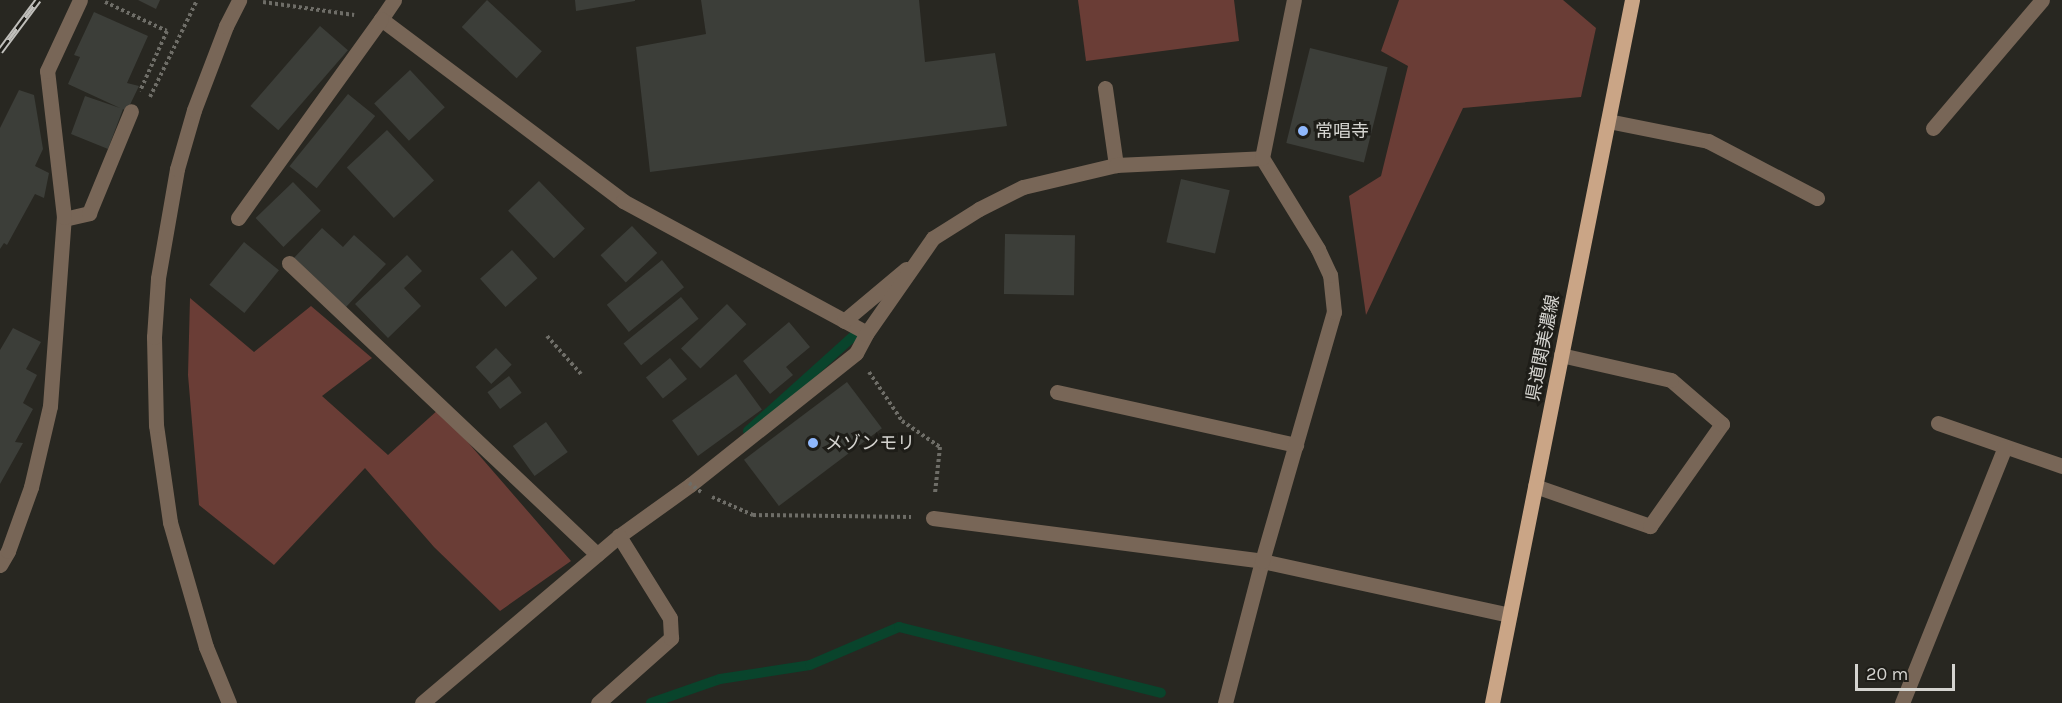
<!DOCTYPE html>
<meta charset="utf-8">
<style>
body{margin:0}
#map{position:relative;width:2062px;height:703px;overflow:hidden;background:#282721;font-family:Karla,"Noto Sans JP",sans-serif}
div>[style]{position:absolute}
.green>*{inset:0;background:#6a3d36}
.stream>*{height:10px;margin:-5px;padding:0 5px;transform-origin:5px;border-radius:5px;background:#09442c}
.building>*{inset:0;background:#3c3e39;transform-origin:0 0}
.path>*{height:4px;margin-top:-2px;transform-origin:0;background:repeating-linear-gradient(90deg,#6e6d67 0 3px,transparent 0 6px)}
.minor>*{height:15px;margin:-7.5px;padding:0 7.5px;transform-origin:7.5px;border-radius:7.5px;background:#786657}
.major>*{height:15px;margin:-7.5px;padding:0 7.5px;transform-origin:7.5px;border-radius:7.5px;background:#caa586}
.rail>*{height:7px;margin-top:-3.5px;transform-origin:0;background:repeating-linear-gradient(90deg,#1e1d18 0 14px,#c0bfbb 0 28px);box-sizing:border-box;border-block:2px solid #c0bfbb}
.path-bridge>*{height:4px;margin-top:-2px;transform-origin:0;background:repeating-linear-gradient(90deg,#6e6d67 0 3px,transparent 0 6px)}
.dots>*{width:16px;height:16px;translate:-50% -50%;box-sizing:border-box;border:3px solid #1e1d18;border-radius:50%}
span{translate:-50% -50%;white-space:nowrap;text-align:center;line-height:1.15;-webkit-text-stroke:6px #1e1d18;paint-order:stroke}
.poi-label{font-size:18px;color:#d5d4d0}
.left{translate:0 -50%;text-align:left}
.street-label{font-size:18px;color:#d5d4d0}
.scale{position:absolute;left:1855px;top:664px;width:100px;height:27px;box-sizing:border-box;border:3px solid #d5d4d0;border-top:0;padding-left:8px;font-size:18px;line-height:21px;white-space:nowrap;color:#d5d4d0;-webkit-text-stroke:4px #1e1d18;paint-order:stroke}
</style>
<div id="map">
<div class="green">
<div style="clip-path:polygon(1078px 0,1234px 0,1239px 41px,1086px 61px)"></div>
<div style="clip-path:polygon(1399px 0,1563px 0,1596px 28px,1581px 97px,1463px 108px,1366px 315px,1349px 196px,1381px 176px,1408px 66px,1381px 51px)"></div>
<div style="clip-path:polygon(190px 298px,254px 352px,311px 306px,372px 358px,322px 396px,388px 455px,439px 409px,571px 561px,500px 611px,434px 547px,365px 468px,274px 565px,199px 505px,188px 375px)"></div>
</div>
<div class="stream">
<div style="left:748px;top:431px;width:148px;rotate:-42deg"></div>
<div style="left:651px;top:703px;width:73px;rotate:-19.2deg"></div>
<div style="left:720px;top:679px;width:91px;rotate:-8.8deg"></div>
<div style="left:810px;top:665px;width:97px;rotate:-23.1deg"></div>
<div style="left:899px;top:627px;width:270px;rotate:14.1deg"></div>
</div>
<div class="building">
<div style="clip-path:polygon(138px 0,160px 0,156px 9px)"></div>
<div style="left:487px;top:0;width:75px;height:37px;rotate:43deg"></div>
<div style="clip-path:polygon(575px 0,635px 0,635px 1px,576px 11px)"></div>
<div style="clip-path:polygon(701px 0,919px 0,925px 62px,995px 53px,1007px 126px,650px 172px,636px 47px,706px 34px)"></div>
<div style="clip-path:polygon(94px 12px,148px 36px,127px 83px,139px 86px,127px 111px,123px 109px,108px 149px,71px 134px,85px 96px,120px 108px,68px 84px,80px 57px,74px 55px)"></div>
<div style="left:320px;top:26px;width:37px;height:106px;rotate:41deg"></div>
<div style="left:1310px;top:48px;width:80px;height:98px;rotate:14deg"></div>
<div style="left:410px;top:70px;width:51px;height:49px;rotate:47deg"></div>
<div style="clip-path:polygon(19px 90px,34px 95px,43px 149px,35px 166px,49px 173px,44px 198px,35px 194px,7px 245px,4px 243px,0 249px,0 128px)"></div>
<div style="left:348px;top:94px;width:35px;height:93px;rotate:39deg"></div>
<div style="left:387px;top:130px;width:69px;height:55px;rotate:47deg"></div>
<div style="left:1181px;top:179px;width:50px;height:65px;rotate:13deg"></div>
<div style="left:539px;top:181px;width:66px;height:43px;rotate:46deg"></div>
<div style="left:293px;top:182px;width:40px;height:52px;rotate:46deg"></div>
<div style="left:632px;top:226px;width:37px;height:43px;rotate:47deg"></div>
<div style="clip-path:polygon(322px 228px,343px 247px,354px 235px,386px 264px,346px 307px,293px 259px)"></div>
<div style="left:1005px;top:234px;width:70px;height:60px;rotate:1deg"></div>
<div style="left:244px;top:242px;width:45px;height:55px;rotate:39deg"></div>
<div style="left:512px;top:250px;width:38px;height:43px;rotate:48deg"></div>
<div style="clip-path:polygon(407px 255px,422px 271px,404px 288px,421px 306px,388px 338px,355px 304px)"></div>
<div style="left:662px;top:260px;width:35px;height:71px;rotate:51deg"></div>
<div style="left:681px;top:297px;width:28px;height:74px;rotate:51deg"></div>
<div style="left:727px;top:304px;width:28px;height:64px;rotate:46deg"></div>
<div style="clip-path:polygon(789px 322px,810px 347px,786px 367px,793px 375px,770px 394px,743px 361px)"></div>
<div style="clip-path:polygon(13px 328px,41px 342px,26px 369px,37px 375px,23px 403px,33px 409px,15px 442px,23px 443px,0 484px,0 350px)"></div>
<div style="left:496px;top:348px;width:23px;height:28px;rotate:47deg"></div>
<div style="left:670px;top:358px;width:27px;height:31px;rotate:51deg"></div>
<div style="left:736px;top:374px;width:44px;height:79px;rotate:54deg"></div>
<div style="left:509px;top:376px;width:21px;height:27px;rotate:53deg"></div>
<div style="left:847px;top:382px;width:58px;height:129px;rotate:53deg"></div>
<div style="left:546px;top:422px;width:37px;height:41px;rotate:54deg"></div>
</div>
<div class="path">
<div style="left:105px;top:2px;width:68px;rotate:25.1deg"></div>
<div style="left:167px;top:31px;width:66px;rotate:114.2deg"></div>
<div style="left:263px;top:2px;width:92px;rotate:8.1deg"></div>
<div style="left:150px;top:97px;width:108px;rotate:-64.1deg"></div>
<div style="left:547px;top:336px;width:51px;rotate:48.2deg"></div>
<div style="left:869px;top:372px;width:59px;rotate:56deg"></div>
<div style="left:902px;top:421px;width:46px;rotate:34.4deg"></div>
<div style="left:940px;top:447px;width:46px;rotate:96.2deg"></div>
<div style="left:712px;top:497px;width:45px;rotate:23.7deg"></div>
<div style="left:753px;top:515px;width:158px;rotate:0.7deg"></div>
</div>
<div class="minor">
<div style="left:394px;top:0;width:23px;rotate:124deg"></div>
<div style="left:381px;top:19px;width:303px;rotate:36.9deg"></div>
<div style="left:623px;top:201px;width:277px;rotate:28.4deg"></div>
<div style="left:1105px;top:88px;width:78px;rotate:81.9deg"></div>
<div style="left:1608px;top:121px;width:102px;rotate:11.3deg"></div>
<div style="left:1708px;top:141px;width:123px;rotate:27.6deg"></div>
<div style="left:1933px;top:128px;width:168px;rotate:-49.6deg"></div>
<div style="left:238px;top:218px;width:245px;rotate:-54.3deg"></div>
<div style="left:64px;top:219px;width:26px;rotate:-13deg"></div>
<div style="left:89px;top:213px;width:110px;rotate:-67.6deg"></div>
<div style="left:289px;top:263px;width:424px;rotate:43.4deg"></div>
<div style="left:844px;top:321px;width:81px;rotate:-40deg"></div>
<div style="left:1057px;top:392px;width:245px;rotate:12.5deg"></div>
<div style="left:1938px;top:423px;width:131px;rotate:19.1deg"></div>
<div style="left:1535px;top:486px;width:122px;rotate:19.2deg"></div>
<div style="left:1650px;top:526px;width:125px;rotate:-54.8deg"></div>
<div style="left:1722px;top:424px;width:67px;rotate:-139.2deg"></div>
<div style="left:1671px;top:380px;width:113px;rotate:-167.2deg"></div>
<div style="left:933px;top:518px;width:332px;rotate:7.4deg"></div>
<div style="left:1262px;top:561px;width:253px;rotate:12.3deg"></div>
<div style="left:0;top:565px;width:16px;rotate:-60deg"></div>
<div style="left:8px;top:551px;width:68px;rotate:-70.2deg"></div>
<div style="left:31px;top:487px;width:83px;rotate:-76.8deg"></div>
<div style="left:50px;top:406px;width:190px;rotate:-85.8deg"></div>
<div style="left:64px;top:217px;width:147px;rotate:-96.6deg"></div>
<div style="left:47px;top:71px;width:78px;rotate:-65.1deg"></div>
<div style="left:229px;top:703px;width:61px;rotate:-112.3deg"></div>
<div style="left:206px;top:647px;width:130px;rotate:-106.1deg"></div>
<div style="left:170px;top:522px;width:98px;rotate:-98.2deg"></div>
<div style="left:156px;top:425px;width:88px;rotate:-91.3deg"></div>
<div style="left:154px;top:337px;width:59px;rotate:-86.1deg"></div>
<div style="left:158px;top:278px;width:111px;rotate:-80.1deg"></div>
<div style="left:177px;top:169px;width:61px;rotate:-73.9deg"></div>
<div style="left:194px;top:110px;width:90px;rotate:-69.1deg"></div>
<div style="left:226px;top:26px;width:29px;rotate:-63deg"></div>
<div style="left:422px;top:703px;width:258px;rotate:-40.3deg"></div>
<div style="left:619px;top:536px;width:87px;rotate:-35.7deg"></div>
<div style="left:690px;top:485px;width:212px;rotate:-38.5deg"></div>
<div style="left:856px;top:353px;width:21px;rotate:-62deg"></div>
<div style="left:866px;top:334px;width:117px;rotate:-55.1deg"></div>
<div style="left:933px;top:238px;width:54px;rotate:-32.2deg"></div>
<div style="left:979px;top:209px;width:49px;rotate:-26.6deg"></div>
<div style="left:1023px;top:187px;width:96px;rotate:-13.3deg"></div>
<div style="left:1116px;top:165px;width:146px;rotate:-2.7deg"></div>
<div style="left:598px;top:703px;width:98px;rotate:-41.7deg"></div>
<div style="left:671px;top:638px;width:20px;rotate:-93deg"></div>
<div style="left:670px;top:618px;width:97px;rotate:-121.9deg"></div>
<div style="left:1225px;top:703px;width:147px;rotate:-75.4deg"></div>
<div style="left:1262px;top:561px;width:259px;rotate:-73.9deg"></div>
<div style="left:1334px;top:312px;width:37px;rotate:-96deg"></div>
<div style="left:1330px;top:275px;width:29px;rotate:-115deg"></div>
<div style="left:1318px;top:249px;width:107px;rotate:-121.6deg"></div>
<div style="left:1262px;top:158px;width:161px;rotate:-78.6deg"></div>
<div style="left:1902px;top:703px;width:276px;rotate:-68.1deg"></div>
</div>
<div class="major">
<div style="left:1492px;top:703px;width:717px;rotate:-78.74deg"></div>
</div>
<div class="rail">
<div style="left:0;top:51px;width:64px;rotate:-53.3deg"></div>
</div>
<div class="path-bridge">
<div style="left:689px;top:483px;width:15px;rotate:37deg"></div>
</div>
<div class="dots">
<div style="left:1303px;top:131px;background:#8fb8fd"></div>
<div style="left:813px;top:443px;background:#8fb8fd"></div>
</div>
<div class="poi-label">
<span class="left" style="left:1315px;top:131px">常唱寺</span>
<span class="left" style="left:825px;top:443px">メゾンモリ</span>
</div>
<div class="street-label">
<span style="left:1543px;top:348px;rotate:-79deg">県道関美濃線</span>
</div>
<div class="scale">20 m</div>
</div>
